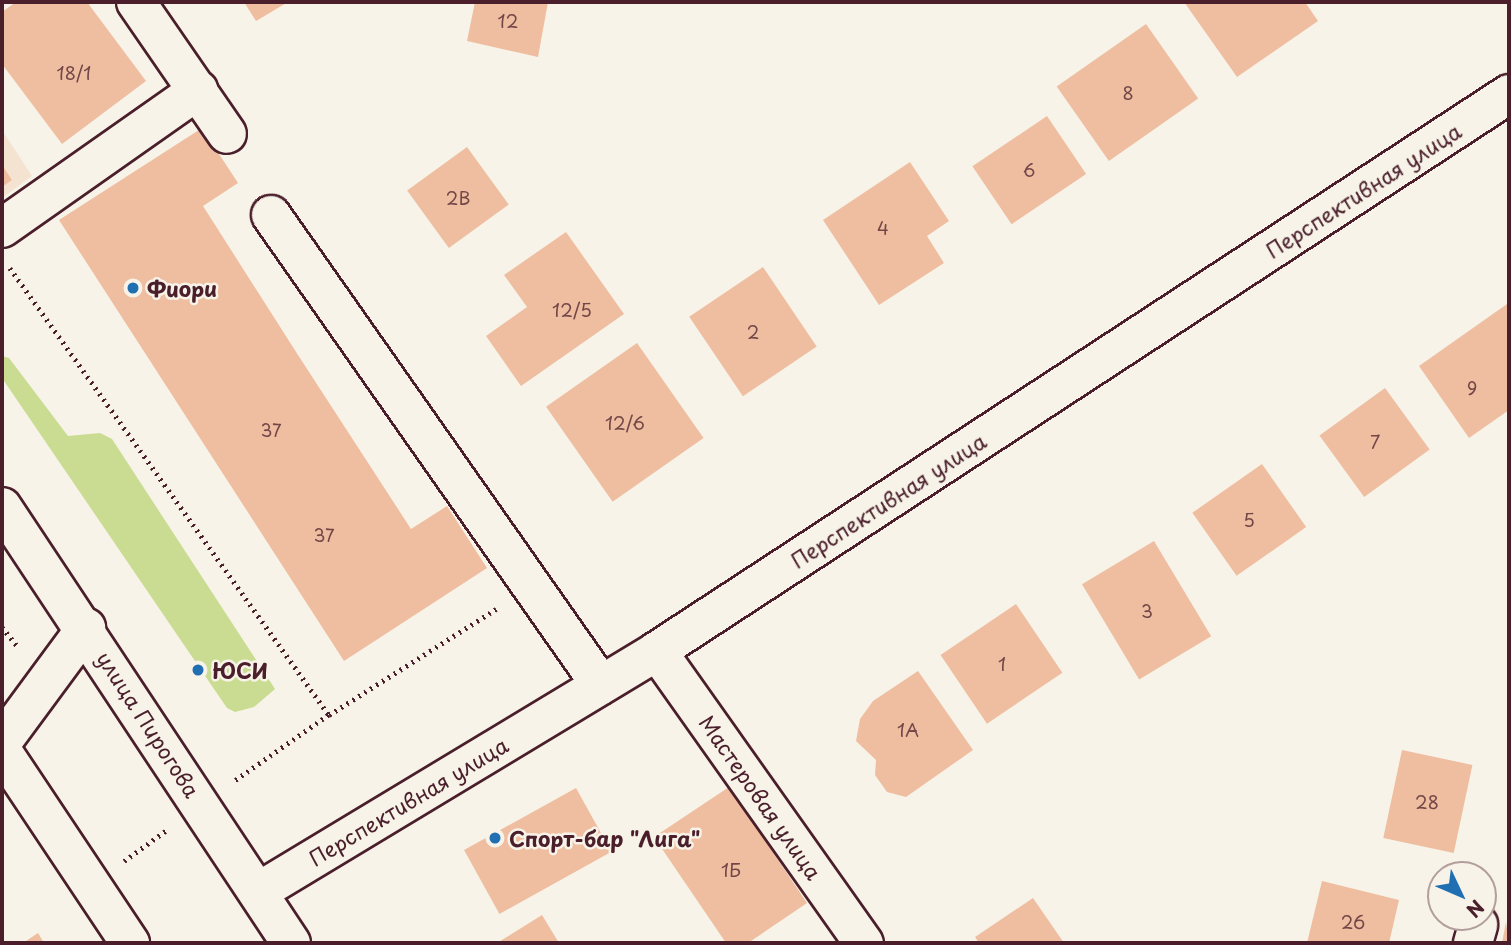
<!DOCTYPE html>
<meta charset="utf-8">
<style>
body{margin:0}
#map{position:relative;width:1511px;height:945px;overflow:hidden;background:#f7f3e8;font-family:"Playpen Sans",sans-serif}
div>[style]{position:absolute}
.built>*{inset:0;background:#f5e3d2}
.green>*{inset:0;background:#c9dc91}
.building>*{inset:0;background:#efbea0;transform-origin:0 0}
.path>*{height:4.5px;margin-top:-2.25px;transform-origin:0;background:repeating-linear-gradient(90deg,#4a1f2b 0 2px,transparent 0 7px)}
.roads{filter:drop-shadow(2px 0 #4a1f2b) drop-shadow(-2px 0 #4a1f2b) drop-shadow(0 2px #4a1f2b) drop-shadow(0 -2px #4a1f2b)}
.minor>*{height:38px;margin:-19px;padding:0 19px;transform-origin:19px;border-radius:19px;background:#f7f3e8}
.major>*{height:38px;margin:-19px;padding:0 19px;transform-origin:19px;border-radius:19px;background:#f7f3e8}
.dots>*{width:19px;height:19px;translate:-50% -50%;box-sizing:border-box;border:4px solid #f7f3e8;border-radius:50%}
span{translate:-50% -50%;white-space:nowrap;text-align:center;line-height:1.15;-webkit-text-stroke:5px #f7f3e8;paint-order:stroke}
.number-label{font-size:18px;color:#734748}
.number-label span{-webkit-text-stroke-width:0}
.street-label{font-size:21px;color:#4a1f2b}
.poi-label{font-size:21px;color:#4a1f2b;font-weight:700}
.left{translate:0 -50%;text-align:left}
.frame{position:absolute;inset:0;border:4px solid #4a1f2b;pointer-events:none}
.north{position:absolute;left:1427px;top:861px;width:70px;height:70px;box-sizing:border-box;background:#f7f3e8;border:2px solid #b29e9c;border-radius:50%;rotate:134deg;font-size:19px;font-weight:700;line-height:28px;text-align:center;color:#4a1f2b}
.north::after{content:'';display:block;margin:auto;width:24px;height:32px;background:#1f6fb2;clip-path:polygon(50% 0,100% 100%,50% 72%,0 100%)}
</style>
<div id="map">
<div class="built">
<div style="clip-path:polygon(2px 130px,32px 176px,2px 198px)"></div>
</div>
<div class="green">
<div style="clip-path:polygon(2px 356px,9px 358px,68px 436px,100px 433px,112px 439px,275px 689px,254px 707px,235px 712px,227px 708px,2px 378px)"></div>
</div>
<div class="building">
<div style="clip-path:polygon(16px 2px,87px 2px,146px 81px,62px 144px,2px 64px,2px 12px)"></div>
<div style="clip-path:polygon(244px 2px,288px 2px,256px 21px)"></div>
<div style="clip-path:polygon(475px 2px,548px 2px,538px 57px,467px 41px)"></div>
<div style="clip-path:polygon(1184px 2px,1305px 2px,1318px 21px,1237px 77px)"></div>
<div style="left:1146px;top:24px;width:91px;height:109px;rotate:55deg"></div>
<div style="left:1047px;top:116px;width:70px;height:90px;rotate:56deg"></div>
<div style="clip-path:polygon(202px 128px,238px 183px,203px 206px,298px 355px,411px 529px,447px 506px,487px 568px,344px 661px,59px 220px)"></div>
<div style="left:467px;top:147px;width:71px;height:74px;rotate:54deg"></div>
<div style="clip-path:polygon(910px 162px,949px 221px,927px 236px,944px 263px,879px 305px,823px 220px)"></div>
<div style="clip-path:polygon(2px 165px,12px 180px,2px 187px)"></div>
<div style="clip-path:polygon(566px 232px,624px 314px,521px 386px,486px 336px,527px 307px,504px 275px)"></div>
<div style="left:763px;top:267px;width:96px;height:89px;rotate:56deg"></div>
<div style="clip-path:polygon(1507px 304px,1509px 410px,1469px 438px,1419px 366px)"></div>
<div style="left:637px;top:343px;width:116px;height:111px;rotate:55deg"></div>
<div style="left:1385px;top:388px;width:76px;height:81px;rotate:54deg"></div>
<div style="left:1262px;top:464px;width:77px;height:85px;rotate:55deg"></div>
<div style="left:1154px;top:541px;width:111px;height:84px;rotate:59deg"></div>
<div style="left:1016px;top:604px;width:83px;height:91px;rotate:56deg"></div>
<div style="clip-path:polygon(918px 671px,973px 750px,906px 797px,887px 792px,875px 775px,876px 760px,856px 741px,860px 719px,873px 701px)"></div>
<div style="left:1402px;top:750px;width:72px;height:90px;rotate:12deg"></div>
<div style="clip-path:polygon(729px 787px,807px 903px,748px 943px,726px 943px,654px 837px)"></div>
<div style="left:576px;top:788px;width:73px;height:128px;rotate:61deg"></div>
<div style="clip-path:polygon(1322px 881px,1399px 900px,1389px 943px,1307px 943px)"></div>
<div style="clip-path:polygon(1033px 898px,1064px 943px,979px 943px,975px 937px)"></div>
<div style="clip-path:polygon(542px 915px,559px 943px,497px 943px)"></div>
<div style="clip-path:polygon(1506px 922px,1509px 943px,1502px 943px)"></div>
<div style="clip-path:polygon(38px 933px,44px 943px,23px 943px)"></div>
</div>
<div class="path">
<div style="left:10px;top:268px;width:549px;rotate:54.49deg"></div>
<div style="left:329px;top:715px;width:118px;rotate:145deg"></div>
<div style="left:2px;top:627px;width:27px;rotate:51deg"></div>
<div style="left:329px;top:715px;width:198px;rotate:-32.4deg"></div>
<div style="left:124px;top:861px;width:54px;rotate:-36deg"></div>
</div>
<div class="roads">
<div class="minor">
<div style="left:136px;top:2px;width:160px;rotate:55.4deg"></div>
<div style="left:271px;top:215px;width:574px;rotate:54.93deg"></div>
<div style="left:2px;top:228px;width:240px;rotate:-35.1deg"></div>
<div style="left:657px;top:651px;width:358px;rotate:54.7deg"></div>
<div style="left:2px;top:742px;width:142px;rotate:-53.6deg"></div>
<div style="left:2px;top:751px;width:231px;rotate:56.3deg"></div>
<div style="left:258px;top:892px;width:466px;rotate:-31.1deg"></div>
<div style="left:657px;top:651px;width:1018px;rotate:-33.17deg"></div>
<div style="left:1473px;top:943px;width:19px;rotate:-74deg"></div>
</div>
<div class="major">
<div style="left:2px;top:507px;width:523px;rotate:56.46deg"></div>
</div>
</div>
<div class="dots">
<div style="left:133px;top:288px;background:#1f6fb2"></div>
<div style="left:198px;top:670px;background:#1f6fb2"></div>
<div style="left:495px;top:838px;background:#1f6fb2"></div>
</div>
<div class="number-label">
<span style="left:508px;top:21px">12</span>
<span style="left:74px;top:73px">18/1</span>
<span style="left:1128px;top:93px">8</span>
<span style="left:1029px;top:170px">6</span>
<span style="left:458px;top:198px">2В</span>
<span style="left:883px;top:228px">4</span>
<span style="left:572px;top:310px">12/5</span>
<span style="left:753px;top:332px">2</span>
<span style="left:1472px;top:388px">9</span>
<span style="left:625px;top:423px">12/6</span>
<span style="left:271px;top:430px">37</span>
<span style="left:1375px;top:442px">7</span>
<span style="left:1249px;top:520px">5</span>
<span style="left:324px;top:535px">37</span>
<span style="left:1147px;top:611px">3</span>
<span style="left:1002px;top:664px">1</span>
<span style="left:908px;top:730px">1А</span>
<span style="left:1427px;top:802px">28</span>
<span style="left:731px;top:870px">1Б</span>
<span style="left:1353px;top:922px">26</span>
</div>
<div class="street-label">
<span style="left:1363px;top:190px;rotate:-33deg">Перспективная улица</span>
<span style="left:888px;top:500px;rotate:-33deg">Перспективная улица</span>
<span style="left:149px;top:724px;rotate:57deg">улица Пирогова</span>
<span style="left:761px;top:797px;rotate:55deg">Мастеровая улица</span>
<span style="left:408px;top:801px;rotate:-31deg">Перспективная улица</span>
</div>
<div class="poi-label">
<span class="left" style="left:147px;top:288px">Фиори</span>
<span class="left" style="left:212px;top:670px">ЮСИ</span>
<span class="left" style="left:509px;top:838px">Спорт-бар "Лига"</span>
</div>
<div class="frame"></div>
<div class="north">N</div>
</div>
